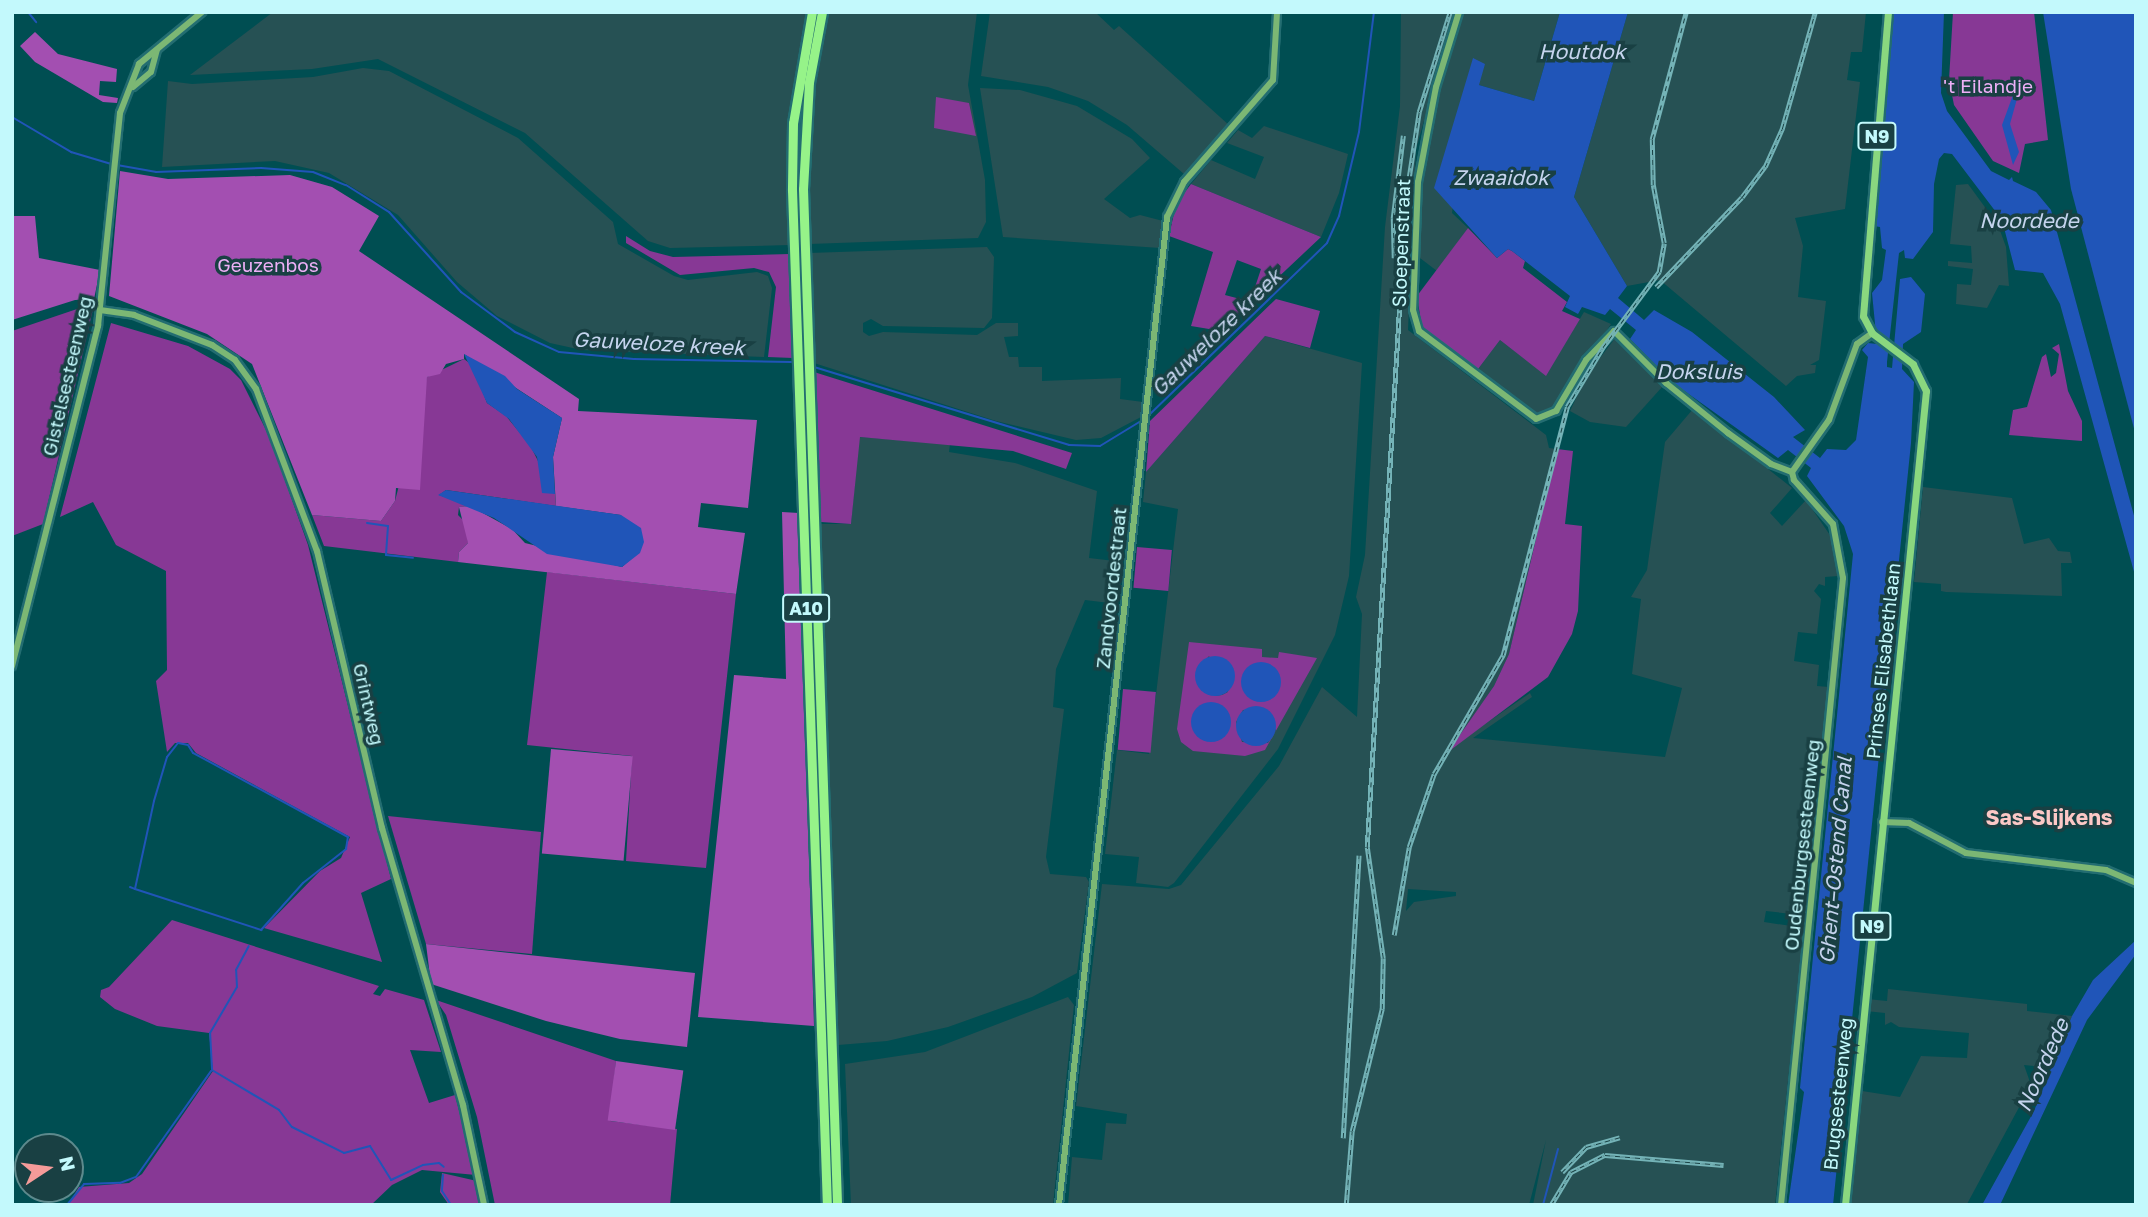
<!DOCTYPE html>
<meta charset="utf-8">
<style>
body{margin:0}
#map{position:relative;width:2148px;height:1217px;overflow:hidden;background:#004e52;font-family:"Golos Text",sans-serif}
div>[style]{position:absolute}
.built>*{inset:0;background:#265154}
.green>*{inset:0;background:#873895;transform-origin:0 0}
.forest>*{inset:0;background:#a34fb1;transform-origin:0 0}
.water>*{inset:0;background:#2055b8}
.round{border-radius:50%}
.stream>*{height:2px;margin:-1px;padding:0 1px;transform-origin:1px;border-radius:1px;background:#2055b8}
.roads{filter:drop-shadow(2px 0 #236d71) drop-shadow(-2px 0 #236d71) drop-shadow(0 2px #236d71) drop-shadow(0 -2px #236d71)}
.secondary>*{height:6px;margin:-3px;padding:0 3px;transform-origin:3px;border-radius:3px;background:#7cb774}
.primary>*{height:7px;margin:-3.5px;padding:0 3.5px;transform-origin:3.5px;border-radius:3.5px;background:#8ad77f}
.highway>*{height:9px;margin:-4.5px;padding:0 4.5px;transform-origin:4.5px;border-radius:4.5px;background:#96f389}
.rail>*{height:4.5px;margin-top:-2.25px;transform-origin:0;background:repeating-linear-gradient(90deg,#194043 0 5px,#74b3b7 0 10px);box-sizing:border-box;border-block:2px solid #74b3b7}
span{translate:-50% -50%;white-space:nowrap;text-align:center;line-height:1.15;-webkit-text-stroke:7px #194043;paint-order:stroke}
.shield-label span{padding:2px 5px;background:#194043;border:2px solid;border-radius:5px;-webkit-text-stroke-width:0}
.shield-label{font-size:18px;color:#c3f9fc;font-weight:700}
.park-label{font-size:19px;color:#eeb0f8}
.street-label{font-size:19px;color:#c3f9fc}
.water-label{font-size:21px;color:#c5d4ee;font-style:italic}
.neighbourhood-label{font-size:21px;color:#fdc8c6;font-weight:700}
.frame{position:absolute;inset:0;border:14px solid #c3f9fc;pointer-events:none}
.north{position:absolute;left:14px;top:1133px;width:70px;height:70px;box-sizing:border-box;background:#194043;border:2px solid #5d8a8d;border-radius:50%;rotate:77deg;font-size:19px;font-weight:700;line-height:28px;text-align:center;color:#c3f9fc}
.north::after{content:'';display:block;margin:auto;width:24px;height:32px;background:#f59b99;clip-path:polygon(50% 0,100% 100%,50% 72%,0 100%)}
</style>
<div id="map">
<div class="built">
<div style="clip-path:polygon(273px 12px,807px 12px,789px 128px,790px 245px,670px 248px,648px 241px,525px 133px,378px 59px,312px 69px,190px 75px)"></div>
<div style="clip-path:polygon(827px 12px,977px 12px,968px 85px,985px 180px,986px 222px,978px 238px,809px 244px,811px 106px)"></div>
<div style="clip-path:polygon(990px 12px,1095px 12px,1114px 30px,1119px 26px,1230px 126px,1184px 174px,1127px 125px,1088px 101px,1048px 87px,981px 76px)"></div>
<div style="clip-path:polygon(evenodd,1401px 12px,1455px 12px,1416px 149px,1408px 330px,1546px 435px,1549px 448px,1557px 449px,1509px 654px,1494px 686px,1452px 747px,1530px 693px,1532px 697px,1473px 738px,1665px 757px,1682px 688px,1632px 674px,1641px 599px,1631px 597px,1647px 570px,1665px 442px,1693px 409px,1792px 488px,1770px 513px,1782px 526px,1806px 500px,1834px 541px,1838px 576px,1825px 577px,1825px 586px,1819px 584px,1814px 591px,1821px 599px,1817px 634px,1798px 632px,1794px 661px,1819px 665px,1817px 686px,1829px 687px,1807px 904px,1793px 903px,1792px 914px,1766px 911px,1764px 922px,1804px 928px,1775px 1205px,1533px 1205px,1546px 1140px,1529px 1205px,1068px 1205px,1072px 1157px,1102px 1160px,1106px 1123px,1126px 1124px,1127px 1114px,1076px 1106px,1102px 884px,1169px 889px,1181px 885px,1279px 766px,1322px 687px,1357px 717px,1362px 614px,1356px 597px,1365px 555px,1385px 227px,1400px 106px,1401px 12px,1408px 889px,1456px 892px,1456px 896px,1414px 902px,1406px 911px,1408px 889px)"></div>
<div style="clip-path:polygon(1463px 12px,1560px 12px,1534px 101px,1479px 85px,1470px 71px,1452px 213px,1468px 228px,1437px 271px,1420px 258px,1421px 183px,1439px 87px)"></div>
<div style="clip-path:polygon(1628px 12px,1866px 12px,1862px 52px,1851px 52px,1847px 80px,1860px 82px,1845px 209px,1795px 218px,1803px 246px,1798px 297px,1826px 301px,1819px 360px,1810px 365px,1816px 365px,1815px 373px,1797px 376px,1786px 386px,1660px 280px,1627px 286px,1574px 197px)"></div>
<div style="clip-path:polygon(363px 68px,389px 71px,518px 138px,613px 222px,618px 244px,674px 276px,688px 280px,757px 272px,768px 276px,772px 288px,764px 357px,582px 350px,550px 343px,497px 316px,457px 282px,398px 215px,329px 173px,275px 161px,162px 167px,168px 81px,192px 84px,313px 77px)"></div>
<div style="clip-path:polygon(980px 88px,1020px 90px,1077px 106px,1132px 139px,1150px 158px,1104px 199px,1130px 218px,1140px 215px,1163px 221px,1160px 248px,1003px 237px)"></div>
<div style="clip-path:polygon(1264px 126px,1348px 154px,1339px 193px,1321px 237px,1191px 184px,1211px 160px,1255px 179px,1264px 157px,1227px 143px,1238px 130px,1252px 138px)"></div>
<div style="clip-path:polygon(1968px 184px,1998px 225px,2006px 247px,2009px 286px,1999px 285px,1987px 308px,1956px 304px,1957px 284px,1971px 285px,1973px 269px,1948px 266px,1948px 261px,1972px 263px,1971px 246px,1950px 244px,1956px 185px)"></div>
<div style="clip-path:polygon(987px 247px,994px 257px,992px 318px,984px 328px,883px 326px,871px 319px,863px 323px,863px 332px,869px 336px,883px 332px,977px 335px,996px 323px,1018px 323px,1018px 336px,1004px 337px,1009px 357px,1018px 357px,1019px 367px,1042px 367px,1042px 381px,1121px 378px,1120px 399px,1143px 402px,1141px 417px,1101px 438px,1076px 440px,996px 421px,814px 363px,809px 253px)"></div>
<div style="clip-path:polygon(1584px 312px,1611px 324px,1555px 409px,1535px 415px,1475px 373px,1500px 340px,1546px 375px)"></div>
<div style="clip-path:polygon(1265px 336px,1362px 363px,1349px 576px,1335px 635px,1278px 749px,1174px 883px,1168px 887px,1136px 883px,1139px 857px,1105px 854px,1117px 750px,1149px 754px,1178px 509px,1143px 502px,1146px 472px)"></div>
<div style="clip-path:polygon(1616px 337px,1663px 386px,1626px 427px,1590px 422px,1570px 411px,1587px 375px)"></div>
<div style="clip-path:polygon(859px 437px,950px 444px,949px 452px,1015px 463px,1097px 491px,1089px 558px,1123px 562px,1118px 604px,1085px 600px,1056px 669px,1053px 707px,1064px 709px,1046px 857px,1050px 874px,1086px 877px,1089px 882px,1077px 973px,1032px 997px,948px 1027px,887px 1041px,838px 1045px,820px 524px,851px 524px)"></div>
<div style="clip-path:polygon(1923px 487px,2012px 498px,2024px 544px,2049px 538px,2058px 551px,2070px 552px,2072px 563px,2061px 563px,2062px 596px,1946px 592px,1941px 591px,1941px 584px,1914px 582px)"></div>
<div style="clip-path:polygon(1888px 989px,2027px 1004px,2027px 1011px,2072px 1016px,2051px 1068px,2024px 1065px,2031px 1085px,1967px 1204px,1850px 1205px,1862px 1091px,1900px 1097px,1921px 1056px,1967px 1058px,1969px 1033px,1899px 1027px,1891px 1022px,1885px 1025px,1885px 1013px,1866px 1011px,1867px 999px,1887px 1001px)"></div>
<div style="clip-path:polygon(1068px 997px,1074px 1005px,1053px 1205px,851px 1205px,845px 1064px,925px 1052px)"></div>
</div>
<div class="green">
<div style="clip-path:polygon(1953px 12px,2034px 12px,2048px 140px,2025px 144px,2019px 173px,1993px 161px,1954px 105px,1949px 80px)"></div>
<div style="clip-path:polygon(936px 97px,969px 103px,976px 136px,934px 128px)"></div>
<div style="clip-path:polygon(evenodd,1191px 184px,1321px 237px,1221px 331px,1191px 326px,1213px 252px,1169px 236px,1176px 204px,1191px 184px,1237px 260px,1261px 269px,1253px 293px,1244px 300px,1225px 295px,1237px 260px)"></div>
<div style="clip-path:polygon(1468px 228px,1497px 258px,1508px 249px,1512px 251px,1525px 261px,1523px 268px,1567px 302px,1562px 311px,1580px 319px,1546px 376px,1500px 340px,1475px 373px,1422px 328px,1417px 296px)"></div>
<div style="clip-path:polygon(626px 236px,650px 251px,673px 257px,790px 254px,793px 358px,768px 357px,776px 287px,769px 272px,754px 268px,680px 275px,626px 243px)"></div>
<div style="clip-path:polygon(1276px 299px,1320px 311px,1310px 348px,1265px 336px,1146px 472px,1150px 421px)"></div>
<div style="clip-path:polygon(77px 309px,93px 309px,43px 524px,12px 536px,12px 331px)"></div>
<div style="clip-path:polygon(111px 323px,188px 346px,230px 369px,241px 380px,270px 438px,308px 545px,391px 879px,361px 893px,382px 962px,264px 928px,320px 871px,341px 858px,350px 837px,196px 753px,188px 743px,175px 743px,167px 752px,156px 681px,167px 670px,166px 571px,116px 545px,93px 502px,60px 517px)"></div>
<div style="clip-path:polygon(2059px 344px,2068px 391px,2082px 421px,2082px 441px,2009px 435px,2013px 410px,2027px 407px,2042px 357px,2046px 354px,2051px 377px,2056px 373px,2059px 354px,2052px 348px)"></div>
<div style="clip-path:polygon(464px 359px,472px 365px,487px 403px,506px 416px,530px 445px,539px 463px,542px 483px,555px 494px,556px 506px,446px 490px,439px 495px,470px 506px,459px 507px,458px 515px,467px 524px,468px 543px,459px 552px,458px 562px,324px 546px,312px 515px,381px 521px,395px 501px,427px 377px)"></div>
<div style="clip-path:polygon(814px 372px,1072px 453px,1066px 469px,1013px 451px,860px 437px,851px 524px,821px 522px)"></div>
<div style="clip-path:polygon(1557px 449px,1573px 451px,1565px 524px,1582px 526px,1578px 611px,1572px 634px,1548px 677px,1448px 752px,1494px 686px,1509px 654px)"></div>
<div style="left:1137px;top:547px;width:35px;height:41px;rotate:5deg"></div>
<div style="clip-path:polygon(547px 572px,736px 594px,706px 868px,626px 861px,632px 756px,527px 745px)"></div>
<div style="clip-path:polygon(evenodd,1189px 642px,1262px 649px,1262px 657px,1278px 658px,1279px 652px,1317px 658px,1265px 750px,1245px 756px,1193px 751px,1181px 742px,1177px 729px,1189px 642px,1209px 656px,1228px 692px,1222px 695px,1215px 696px,1196px 672px,1209px 656px,1189px 642px,1243px 710px,1269px 711px,1276px 731px,1268px 743px,1242px 742px,1236px 722px,1243px 710px)"></div>
<div style="left:1123px;top:689px;width:33px;height:61px;rotate:5deg"></div>
<div style="clip-path:polygon(388px 816px,541px 832px,532px 954px,426px 944px)"></div>
<div style="clip-path:polygon(172px 920px,379px 986px,373px 994px,380px 996px,385px 989px,424px 1000px,441px 1052px,410px 1050px,429px 1103px,455px 1095px,476px 1175px,422px 1170px,392px 1185px,371px 1205px,68px 1205px,79px 1187px,129px 1183px,142px 1174px,213px 1071px,209px 1033px,157px 1026px,115px 1009px,100px 997px,101px 990px,109px 987px)"></div>
<div style="clip-path:polygon(436px 1000px,616px 1061px,610px 1121px,677px 1129px,670px 1205px,495px 1205px,477px 1117px,446px 1015px)"></div>
<div style="clip-path:polygon(442px 1173px,477px 1181px,481px 1205px,449px 1205px,440px 1192px)"></div>
</div>
<div class="forest">
<div style="clip-path:polygon(35px 32px,58px 54px,117px 69px,116px 82px,100px 81px,99px 95px,118px 98px,117px 103px,103px 102px,35px 62px,20px 46px)"></div>
<div style="clip-path:polygon(120px 171px,168px 179px,290px 175px,332px 187px,379px 216px,359px 251px,579px 399px,578px 411px,757px 420px,748px 508px,701px 503px,698px 527px,745px 533px,736px 594px,458px 562px,459px 552px,468px 543px,459px 507px,470px 506px,512px 529px,525px 543px,622px 567px,630px 560px,621px 515px,556px 506px,553px 457px,562px 418px,464px 354px,464px 359px,446px 364px,440px 374px,427px 377px,420px 490px,396px 488px,395px 501px,381px 521px,312px 515px,252px 364px,207px 334px,109px 296px)"></div>
<div style="clip-path:polygon(12px 216px,35px 216px,39px 258px,100px 270px,94px 299px,75px 300px,12px 320px)"></div>
<div style="clip-path:polygon(782px 512px,799px 513px,814px 1026px,698px 1017px,734px 675px,786px 679px)"></div>
<div style="left:551px;top:749px;width:82px;height:105px;rotate:5deg"></div>
<div style="clip-path:polygon(426px 944px,695px 973px,687px 1047px,620px 1039px,546px 1021px,431px 984px)"></div>
<div style="left:616px;top:1061px;width:68px;height:60px;rotate:8deg"></div>
</div>
<div class="water">
<div style="clip-path:polygon(1560px 12px,1628px 12px,1574px 197px,1627px 286px,1618px 298px,1644px 320px,1654px 310px,1692px 332px,1774px 397px,1805px 430px,1793px 437px,1820px 458px,1827px 449px,1846px 450px,1856px 440px,1868px 357px,1862px 350px,1868px 343px,1877px 344px,1872px 293px,1882px 280px,1886px 250px,1882px 248px,1880px 227px,1874px 226px,1893px 12px,1944px 12px,1941px 93px,1947px 111px,1991px 171px,2009px 180px,2012px 177px,2013px 181px,2036px 192px,2051px 210px,2136px 523px,2136px 579px,2060px 304px,2043px 273px,2015px 270px,2002px 220px,1952px 154px,1944px 153px,1939px 159px,1934px 184px,1933px 232px,1913px 259px,1905px 258px,1904px 250px,1899px 253px,1887px 362px,1887px 367px,1892px 368px,1900px 279px,1911px 277px,1925px 294px,1921px 332px,1903px 344px,1902px 369px,1914px 382px,1911px 443px,1833px 1205px,1788px 1205px,1804px 1092px,1800px 1088px,1853px 554px,1844px 526px,1807px 476px,1811px 468px,1788px 450px,1778px 458px,1672px 382px,1630px 339px,1636px 330px,1610px 309px,1605px 315px,1582px 307px,1578px 314px,1565px 307px,1570px 296px,1512px 251px,1508px 249px,1497px 258px,1434px 188px,1473px 58px,1485px 64px,1479px 85px,1534px 101px)"></div>
<div style="clip-path:polygon(2043px 12px,2136px 12px,2136px 436px,2071px 189px)"></div>
<div style="clip-path:polygon(2017px 84px,2020px 88px,2010px 124px,2019px 152px,2013px 165px,2002px 125px)"></div>
<div style="clip-path:polygon(464px 354px,505px 376px,517px 389px,562px 418px,553px 457px,555px 494px,542px 493px,537px 457px,509px 419px,487px 403px)"></div>
<div style="clip-path:polygon(446px 490px,621px 515px,641px 528px,644px 542px,640px 553px,622px 567px,547px 554px,494px 518px,438px 495px)"></div>
<div class="round" style="left:1195px;top:656px;width:40px;height:40px"></div>
<div class="round" style="left:1241px;top:662px;width:40px;height:40px"></div>
<div class="round" style="left:1191px;top:702px;width:40px;height:40px"></div>
<div class="round" style="left:1236px;top:706px;width:40px;height:40px"></div>
<div style="clip-path:polygon(2136px 940px,2136px 954px,2087px 1020px,2000px 1205px,1982px 1205px,2034px 1111px,2072px 1016px,2093px 980px)"></div>
</div>
<div class="stream">
<div style="left:28px;top:12px;width:13px;rotate:51deg"></div>
<div style="left:12px;top:117px;width:69px;rotate:30.7deg"></div>
<div style="left:71px;top:152px;width:42px;rotate:16.7deg"></div>
<div style="left:117px;top:165px;width:40px;rotate:10deg"></div>
<div style="left:156px;top:172px;width:105px;rotate:-2.2deg"></div>
<div style="left:261px;top:168px;width:52px;rotate:4.4deg"></div>
<div style="left:313px;top:172px;width:35px;rotate:22deg"></div>
<div style="left:346px;top:185px;width:51px;rotate:32.1deg"></div>
<div style="left:389px;top:212px;width:108px;rotate:48deg"></div>
<div style="left:461px;top:292px;width:67px;rotate:36.5deg"></div>
<div style="left:515px;top:332px;width:48px;rotate:24.4deg"></div>
<div style="left:559px;top:352px;width:75px;rotate:5.3deg"></div>
<div style="left:634px;top:359px;width:157px;rotate:1.1deg"></div>
<div style="left:814px;top:367px;width:267px;rotate:17deg"></div>
<div style="left:1069px;top:445px;width:31px;rotate:2deg"></div>
<div style="left:1100px;top:446px;width:48px;rotate:-31.4deg"></div>
<div style="left:1148px;top:416px;width:249px;rotate:-44deg"></div>
<div style="left:1327px;top:243px;width:30px;rotate:-66deg"></div>
<div style="left:1339px;top:216px;width:86px;rotate:-76.6deg"></div>
<div style="left:1359px;top:132px;width:121px;rotate:-82.9deg"></div>
<div style="left:367px;top:523px;width:21px;rotate:8deg"></div>
<div style="left:388px;top:526px;width:29px;rotate:94deg"></div>
<div style="left:386px;top:555px;width:27px;rotate:6deg"></div>
<div style="left:130px;top:887px;width:5px;rotate:22deg"></div>
<div style="left:135px;top:889px;width:133px;rotate:18deg"></div>
<div style="left:261px;top:930px;width:63px;rotate:-48.2deg"></div>
<div style="left:303px;top:883px;width:55px;rotate:-38.3deg"></div>
<div style="left:346px;top:849px;width:12px;rotate:-81deg"></div>
<div style="left:348px;top:837px;width:176px;rotate:-151.5deg"></div>
<div style="left:193px;top:753px;width:9px;rotate:-122deg"></div>
<div style="left:188px;top:745px;width:10px;rotate:-169deg"></div>
<div style="left:178px;top:743px;width:18px;rotate:128deg"></div>
<div style="left:167px;top:757px;width:46px;rotate:106.5deg"></div>
<div style="left:154px;top:801px;width:90px;rotate:102.2deg"></div>
<div style="left:212px;top:1069px;width:36px;rotate:-93deg"></div>
<div style="left:210px;top:1033px;width:53px;rotate:-59.6deg"></div>
<div style="left:237px;top:987px;width:17px;rotate:-93deg"></div>
<div style="left:236px;top:970px;width:27px;rotate:-62deg"></div>
<div style="left:212px;top:1070px;width:78px;rotate:30.8deg"></div>
<div style="left:279px;top:1110px;width:21px;rotate:53deg"></div>
<div style="left:292px;top:1127px;width:58px;rotate:26.6deg"></div>
<div style="left:344px;top:1153px;width:27px;rotate:-15deg"></div>
<div style="left:370px;top:1146px;width:40px;rotate:58deg"></div>
<div style="left:391px;top:1180px;width:35px;rotate:-25deg"></div>
<div style="left:423px;top:1165px;width:16px;rotate:-7deg"></div>
<div style="left:439px;top:1163px;width:6px;rotate:39deg"></div>
<div style="left:443px;top:1175px;width:16px;rotate:94deg"></div>
<div style="left:442px;top:1191px;width:17px;rotate:57deg"></div>
<div style="left:67px;top:1205px;width:27px;rotate:-51deg"></div>
<div style="left:84px;top:1184px;width:36px;rotate:-2deg"></div>
<div style="left:120px;top:1183px;width:17px;rotate:-21deg"></div>
<div style="left:136px;top:1177px;width:130px;rotate:-54.7deg"></div>
<div style="left:1543px;top:1205px;width:58px;rotate:-75deg"></div>
</div>
<div class="roads">
<div class="secondary">
<div style="left:1459px;top:12px;width:78px;rotate:107deg"></div>
<div style="left:1436px;top:87px;width:97px;rotate:100.7deg"></div>
<div style="left:1418px;top:182px;width:128px;rotate:92.2deg"></div>
<div style="left:1413px;top:310px;width:22px;rotate:74deg"></div>
<div style="left:1419px;top:331px;width:146px;rotate:36.9deg"></div>
<div style="left:1536px;top:419px;width:22px;rotate:-22deg"></div>
<div style="left:1556px;top:411px;width:59px;rotate:-59.5deg"></div>
<div style="left:1586px;top:360px;width:40px;rotate:-46deg"></div>
<div style="left:1614px;top:331px;width:74px;rotate:45deg"></div>
<div style="left:1666px;top:383px;width:80px;rotate:38.9deg"></div>
<div style="left:1728px;top:433px;width:53px;rotate:35.8deg"></div>
<div style="left:1771px;top:464px;width:22px;rotate:21deg"></div>
<div style="left:133px;top:87px;width:23px;rotate:-40deg"></div>
<div style="left:151px;top:72px;width:23px;rotate:-75deg"></div>
<div style="left:100px;top:310px;width:34px;rotate:8deg"></div>
<div style="left:134px;top:315px;width:84px;rotate:21deg"></div>
<div style="left:212px;top:345px;width:27px;rotate:33deg"></div>
<div style="left:235px;top:360px;width:36px;rotate:54deg"></div>
<div style="left:256px;top:389px;width:173px;rotate:69.4deg"></div>
<div style="left:317px;top:551px;width:285px;rotate:76.8deg"></div>
<div style="left:382px;top:828px;width:289px;rotate:73.7deg"></div>
<div style="left:463px;top:1105px;width:102px;rotate:78.1deg"></div>
<div style="left:1792px;top:472px;width:64px;rotate:-54.6deg"></div>
<div style="left:1829px;top:420px;width:81px;rotate:-69.8deg"></div>
<div style="left:1857px;top:344px;width:19px;rotate:-36deg"></div>
<div style="left:12px;top:666px;width:351px;rotate:-75.8deg"></div>
<div style="left:98px;top:326px;width:214px;rotate:-84.1deg"></div>
<div style="left:120px;top:113px;width:53px;rotate:-68.8deg"></div>
<div style="left:139px;top:64px;width:82px;rotate:-39.5deg"></div>
<div style="left:1882px;top:822px;width:27px;rotate:2deg"></div>
<div style="left:1909px;top:823px;width:64px;rotate:27.8deg"></div>
<div style="left:1966px;top:853px;width:141px;rotate:6.9deg"></div>
<div style="left:2106px;top:870px;width:33px;rotate:23deg"></div>
<div style="left:1059px;top:1205px;width:994px;rotate:-83.76deg"></div>
<div style="left:1167px;top:217px;width:39px;rotate:-64deg"></div>
<div style="left:1184px;top:182px;width:135px;rotate:-48.9deg"></div>
<div style="left:1273px;top:80px;width:68px;rotate:-86.6deg"></div>
<div style="left:1781px;top:1205px;width:630px;rotate:-84.35deg"></div>
<div style="left:1843px;top:578px;width:55px;rotate:-100.5deg"></div>
<div style="left:1833px;top:524px;width:59px;rotate:-131.6deg"></div>
<div style="left:1794px;top:480px;width:8px;rotate:-104deg"></div>
</div>
<div class="primary">
<div style="left:1845px;top:1205px;width:818px;rotate:-84.32deg"></div>
<div style="left:1926px;top:391px;width:30px;rotate:-116deg"></div>
<div style="left:1913px;top:364px;width:51px;rotate:-142.9deg"></div>
<div style="left:1872px;top:333px;width:19px;rotate:-118deg"></div>
<div style="left:1863px;top:316px;width:305px;rotate:-85.3deg"></div>
</div>
<div class="highway">
<div style="left:812px;top:12px;width:113px;rotate:99.7deg"></div>
<div style="left:793px;top:123px;width:67px;rotate:90.9deg"></div>
<div style="left:792px;top:190px;width:1016px;rotate:88.03deg"></div>
<div style="left:822px;top:12px;width:71px;rotate:100.5deg"></div>
<div style="left:809px;top:82px;width:107px;rotate:93.2deg"></div>
<div style="left:803px;top:189px;width:1017px;rotate:88.08deg"></div>
</div>
</div>
<div class="rail">
<div style="left:1394px;top:258px;width:40px;rotate:-91.4deg"></div>
<div style="left:1393px;top:218px;width:83px;rotate:-83deg"></div>
<div style="left:1656px;top:287px;width:124px;rotate:-46.3deg"></div>
<div style="left:1742px;top:197px;width:38px;rotate:-53deg"></div>
<div style="left:1765px;top:167px;width:42px;rotate:-65.9deg"></div>
<div style="left:1782px;top:129px;width:122px;rotate:-74.2deg"></div>
<div style="left:1394px;top:935px;width:89px;rotate:-80.3deg"></div>
<div style="left:1409px;top:847px;width:77px;rotate:-71.1deg"></div>
<div style="left:1434px;top:774px;width:138px;rotate:-59.9deg"></div>
<div style="left:1503px;top:655px;width:256px;rotate:-75.5deg"></div>
<div style="left:1567px;top:407px;width:70px;rotate:-59deg"></div>
<div style="left:1603px;top:347px;width:94px;rotate:-53.3deg"></div>
<div style="left:1659px;top:272px;width:29px;rotate:-80deg"></div>
<div style="left:1664px;top:243px;width:59px;rotate:-100.7deg"></div>
<div style="left:1653px;top:185px;width:46px;rotate:-91.2deg"></div>
<div style="left:1652px;top:139px;width:131px;rotate:-75deg"></div>
<div style="left:1343px;top:1138px;width:283px;rotate:-86.8deg"></div>
<div style="left:1562px;top:1172px;width:35px;rotate:-46deg"></div>
<div style="left:1586px;top:1147px;width:35px;rotate:-16deg"></div>
<div style="left:1346px;top:1205px;width:74px;rotate:-85.4deg"></div>
<div style="left:1352px;top:1131px;width:126px;rotate:-76.2deg"></div>
<div style="left:1382px;top:1009px;width:51px;rotate:-88.9deg"></div>
<div style="left:1383px;top:958px;width:112px;rotate:-98.2deg"></div>
<div style="left:1367px;top:847px;width:651px;rotate:-86.57deg"></div>
<div style="left:1406px;top:197px;width:86px;rotate:-81.3deg"></div>
<div style="left:1419px;top:112px;width:105px;rotate:-72.8deg"></div>
<div style="left:1551px;top:1205px;width:39px;rotate:-59deg"></div>
<div style="left:1571px;top:1172px;width:38px;rotate:-27deg"></div>
<div style="left:1605px;top:1155px;width:119px;rotate:4.8deg"></div>
</div>
<div class="shield-label">
<span style="left:1877px;top:136px">N9</span>
<span style="left:806px;top:608px">A10</span>
<span style="left:1872px;top:926px">N9</span>
</div>
<div class="park-label">
<span style="left:1988px;top:86px">'t Eilandje</span>
<span style="left:268px;top:265px">Geuzenbos</span>
</div>
<div class="street-label">
<span style="left:1401px;top:243px;rotate:-88deg">Sloepenstraat</span>
<span style="left:67px;top:376px;rotate:-77deg">Gistelsesteenweg</span>
<span style="left:1111px;top:588px;rotate:-84deg">Zandvoordestraat</span>
<span style="left:1883px;top:661px;rotate:-84deg">Prinses Elisabethlaan</span>
<span style="left:369px;top:704px;rotate:77deg">Grintweg</span>
<span style="left:1802px;top:845px;rotate:-84deg">Oudenburgsesteenweg</span>
<span style="left:1838px;top:1094px;rotate:-84deg">Brugsesteenweg</span>
</div>
<div class="water-label">
<span style="left:1582px;top:51px">Houtdok</span>
<span style="left:1501px;top:177px">Zwaaidok</span>
<span style="left:2029px;top:220px">Noordede</span>
<span style="left:1216px;top:332px;rotate:-44deg">Gauweloze kreek</span>
<span style="left:659px;top:343px;rotate:3deg">Gauweloze kreek</span>
<span style="left:1699px;top:371px">Doksluis</span>
<span style="left:1835px;top:860px;rotate:-85deg">Ghent–Ostend Canal</span>
<span style="left:2042px;top:1065px;rotate:-66deg">Noordede</span>
</div>
<div class="neighbourhood-label">
<span style="left:2049px;top:817px">Sas-Slijkens</span>
</div>
<div class="frame"></div>
<div class="north">N</div>
</div>
